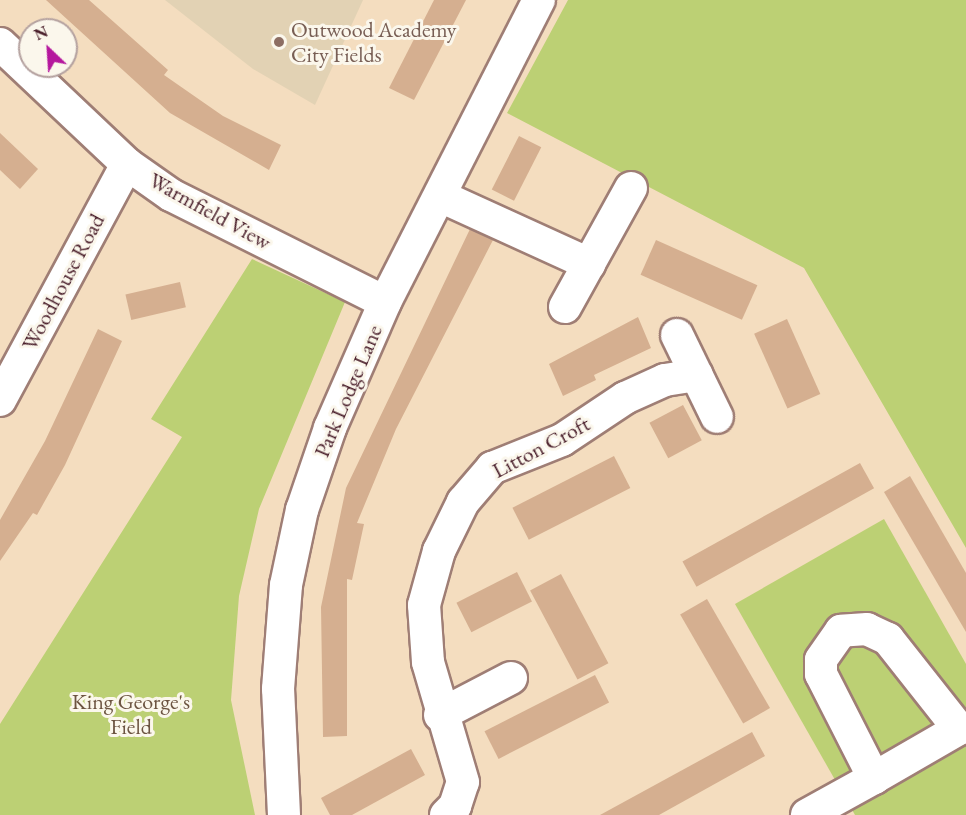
<!DOCTYPE html>
<style>
body{margin:0}
#map{position:relative;width:966px;height:815px;overflow:hidden;background:#f4ddbf;font-family:"EB Garamond",serif}
div>[style]{position:absolute}
.built>*{inset:0;background:#e2d2b4}
.green>*{inset:0;background:#bcd074}
.building>*{inset:0;background:#d5af90;transform-origin:0 0}
.roads{filter:drop-shadow(2px 0 #9f7e75) drop-shadow(-2px 0 #9f7e75) drop-shadow(0 2px #9f7e75) drop-shadow(0 -2px #9f7e75)}
.minor>*{height:32px;margin:-16px;padding:0 16px;transform-origin:16px;border-radius:16px;background:#fff}
.dots>*{width:16px;height:16px;translate:-50% -50%;box-sizing:border-box;border:3px solid #fbf7ec;border-radius:50%}
span{translate:-50% -50%;white-space:nowrap;text-align:center;line-height:1.15;-webkit-text-stroke:6px #fbf7ec;paint-order:stroke}
.education-label{font-size:22px;color:#785e54}
.left{translate:0 -50%;text-align:left}
.street-label{font-size:22px;color:#4a1f2b}
.park-label{font-size:22px;color:#6c5441}
.north{position:absolute;left:18px;top:18px;width:60px;height:60px;box-sizing:border-box;background:#fbf7ec;border:2px solid #b4a19f;border-radius:50%;rotate:335deg;font-size:16px;font-weight:700;line-height:24px;text-align:center;color:#4a1f2b}
.north::after{content:'';display:block;margin:auto;width:21px;height:27px;background:#b5179e;clip-path:polygon(50% 0,100% 100%,50% 72%,0 100%)}
</style>
<div id="map">
<div class="built">
<div style="clip-path:polygon(165px 0,363px 0,315px 105px,253px 69px)"></div>
</div>
<div class="green">
<div style="clip-path:polygon(568px 0,966px 0,966px 548px,804px 268px,507px 113px)"></div>
<div style="clip-path:polygon(252px 259px,345px 302px,259px 509px,239px 596px,231px 700px,255px 815px,0 815px,0 724px,182px 437px,151px 419px)"></div>
<div style="clip-path:polygon(884px 519px,966px 664px,966px 815px,855px 815px,735px 604px)"></div>
</div>
<div class="building">
<div style="clip-path:polygon(46px 0,89px 0,168px 70px,164px 75px,223px 116px,281px 145px,269px 170px,170px 113px)"></div>
<div style="clip-path:polygon(434px 0,466px 0,414px 100px,389px 88px)"></div>
<div style="clip-path:polygon(0 133px,38px 169px,20px 189px,0 170px)"></div>
<div style="left:519px;top:136px;width:25px;height:60px;rotate:27deg"></div>
<div style="clip-path:polygon(470px 229px,493px 240px,396px 429px,357px 523px,364px 524px,352px 580px,347px 579px,347px 736px,323px 737px,321px 607px,346px 488px)"></div>
<div style="left:656px;top:240px;width:111px;height:38px;rotate:24deg"></div>
<div style="left:180px;top:282px;width:26px;height:56px;rotate:77deg"></div>
<div style="clip-path:polygon(638px 317px,651px 348px,594px 375px,596px 380px,563px 396px,549px 364px)"></div>
<div style="left:787px;top:319px;width:82px;height:36px;rotate:66deg"></div>
<div style="clip-path:polygon(98px 329px,122px 341px,65px 465px,37px 515px,33px 513px,0 561px,0 520px,45px 441px)"></div>
<div style="left:683px;top:405px;width:40px;height:38px;rotate:62deg"></div>
<div style="left:614px;top:456px;width:36px;height:114px;rotate:63deg"></div>
<div style="left:860px;top:463px;width:29px;height:203px;rotate:61deg"></div>
<div style="clip-path:polygon(910px 476px,966px 573px,966px 632px,884px 492px)"></div>
<div style="left:517px;top:572px;width:33px;height:68px;rotate:63deg"></div>
<div style="left:561px;top:574px;width:101px;height:35px;rotate:62deg"></div>
<div style="left:707px;top:599px;width:126px;height:31px;rotate:60deg"></div>
<div style="left:595px;top:675px;width:31px;height:124px;rotate:63deg"></div>
<div style="clip-path:polygon(752px 732px,765px 756px,659px 815px,600px 815px)"></div>
<div style="clip-path:polygon(411px 749px,425px 775px,352px 815px,330px 815px,321px 798px)"></div>
</div>
<div class="roads">
<div class="minor">
<div style="left:0;top:44px;width:175px;rotate:43.4deg"></div>
<div style="left:127px;top:164px;width:54px;rotate:35.2deg"></div>
<div style="left:171px;top:195px;width:239px;rotate:26.6deg"></div>
<div style="left:440px;top:196px;width:164px;rotate:24.5deg"></div>
<div style="left:565px;top:307px;width:136px;rotate:-61deg"></div>
<div style="left:677px;top:335px;width:91px;rotate:64deg"></div>
<div style="left:0;top:400px;width:268px;rotate:-61.7deg"></div>
<div style="left:440px;top:715px;width:80px;rotate:-27.5deg"></div>
<div style="left:284px;top:815px;width:126px;rotate:-92.7deg"></div>
<div style="left:278px;top:689px;width:104px;rotate:-85.6deg"></div>
<div style="left:286px;top:585px;width:77px;rotate:-78deg"></div>
<div style="left:302px;top:510px;width:87px;rotate:-71.1deg"></div>
<div style="left:330px;top:428px;width:137px;rotate:-66.4deg"></div>
<div style="left:385px;top:302px;width:339px;rotate:-63deg"></div>
<div style="left:446px;top:815px;width:13px;rotate:-45deg"></div>
<div style="left:455px;top:806px;width:25px;rotate:-72deg"></div>
<div style="left:463px;top:782px;width:125px;rotate:-106.3deg"></div>
<div style="left:428px;top:662px;width:57px;rotate:-94deg"></div>
<div style="left:424px;top:605px;width:56px;rotate:-74.5deg"></div>
<div style="left:439px;top:551px;width:55px;rotate:-63.9deg"></div>
<div style="left:463px;top:502px;width:45px;rotate:-49.5deg"></div>
<div style="left:492px;top:468px;width:75px;rotate:-21.8deg"></div>
<div style="left:562px;top:440px;width:76px;rotate:-33.7deg"></div>
<div style="left:625px;top:398px;width:44px;rotate:-24.2deg"></div>
<div style="left:665px;top:380px;width:32px;rotate:-9deg"></div>
<div style="left:807px;top:815px;width:77px;rotate:-28.9deg"></div>
<div style="left:874px;top:778px;width:98px;rotate:-30deg"></div>
<div style="left:959px;top:729px;width:115px;rotate:-128.3deg"></div>
<div style="left:888px;top:639px;width:23px;rotate:-155deg"></div>
<div style="left:867px;top:629px;width:26px;rotate:176deg"></div>
<div style="left:841px;top:631px;width:35px;rotate:125deg"></div>
<div style="left:821px;top:660px;width:14px;rotate:90deg"></div>
<div style="left:821px;top:674px;width:117px;rotate:63deg"></div>
</div>
</div>
<div class="dots">
<div style="left:279px;top:42px;background:#8d6e63"></div>
</div>
<div class="education-label">
<span class="left" style="left:291px;top:42px">Outwood Academy<br>City Fields</span>
</div>
<div class="street-label">
<span style="left:210px;top:211px;rotate:29deg">Warmfield View</span>
<span style="left:63px;top:282px;rotate:-62deg">Woodhouse Road</span>
<span style="left:348px;top:391px;rotate:-67deg">Park Lodge Lane</span>
<span style="left:541px;top:447px;rotate:-28deg">Litton Croft</span>
</div>
<div class="park-label">
<span style="left:131px;top:714px">King George's<br>Field</span>
</div>
<div class="north">N</div>
</div>
